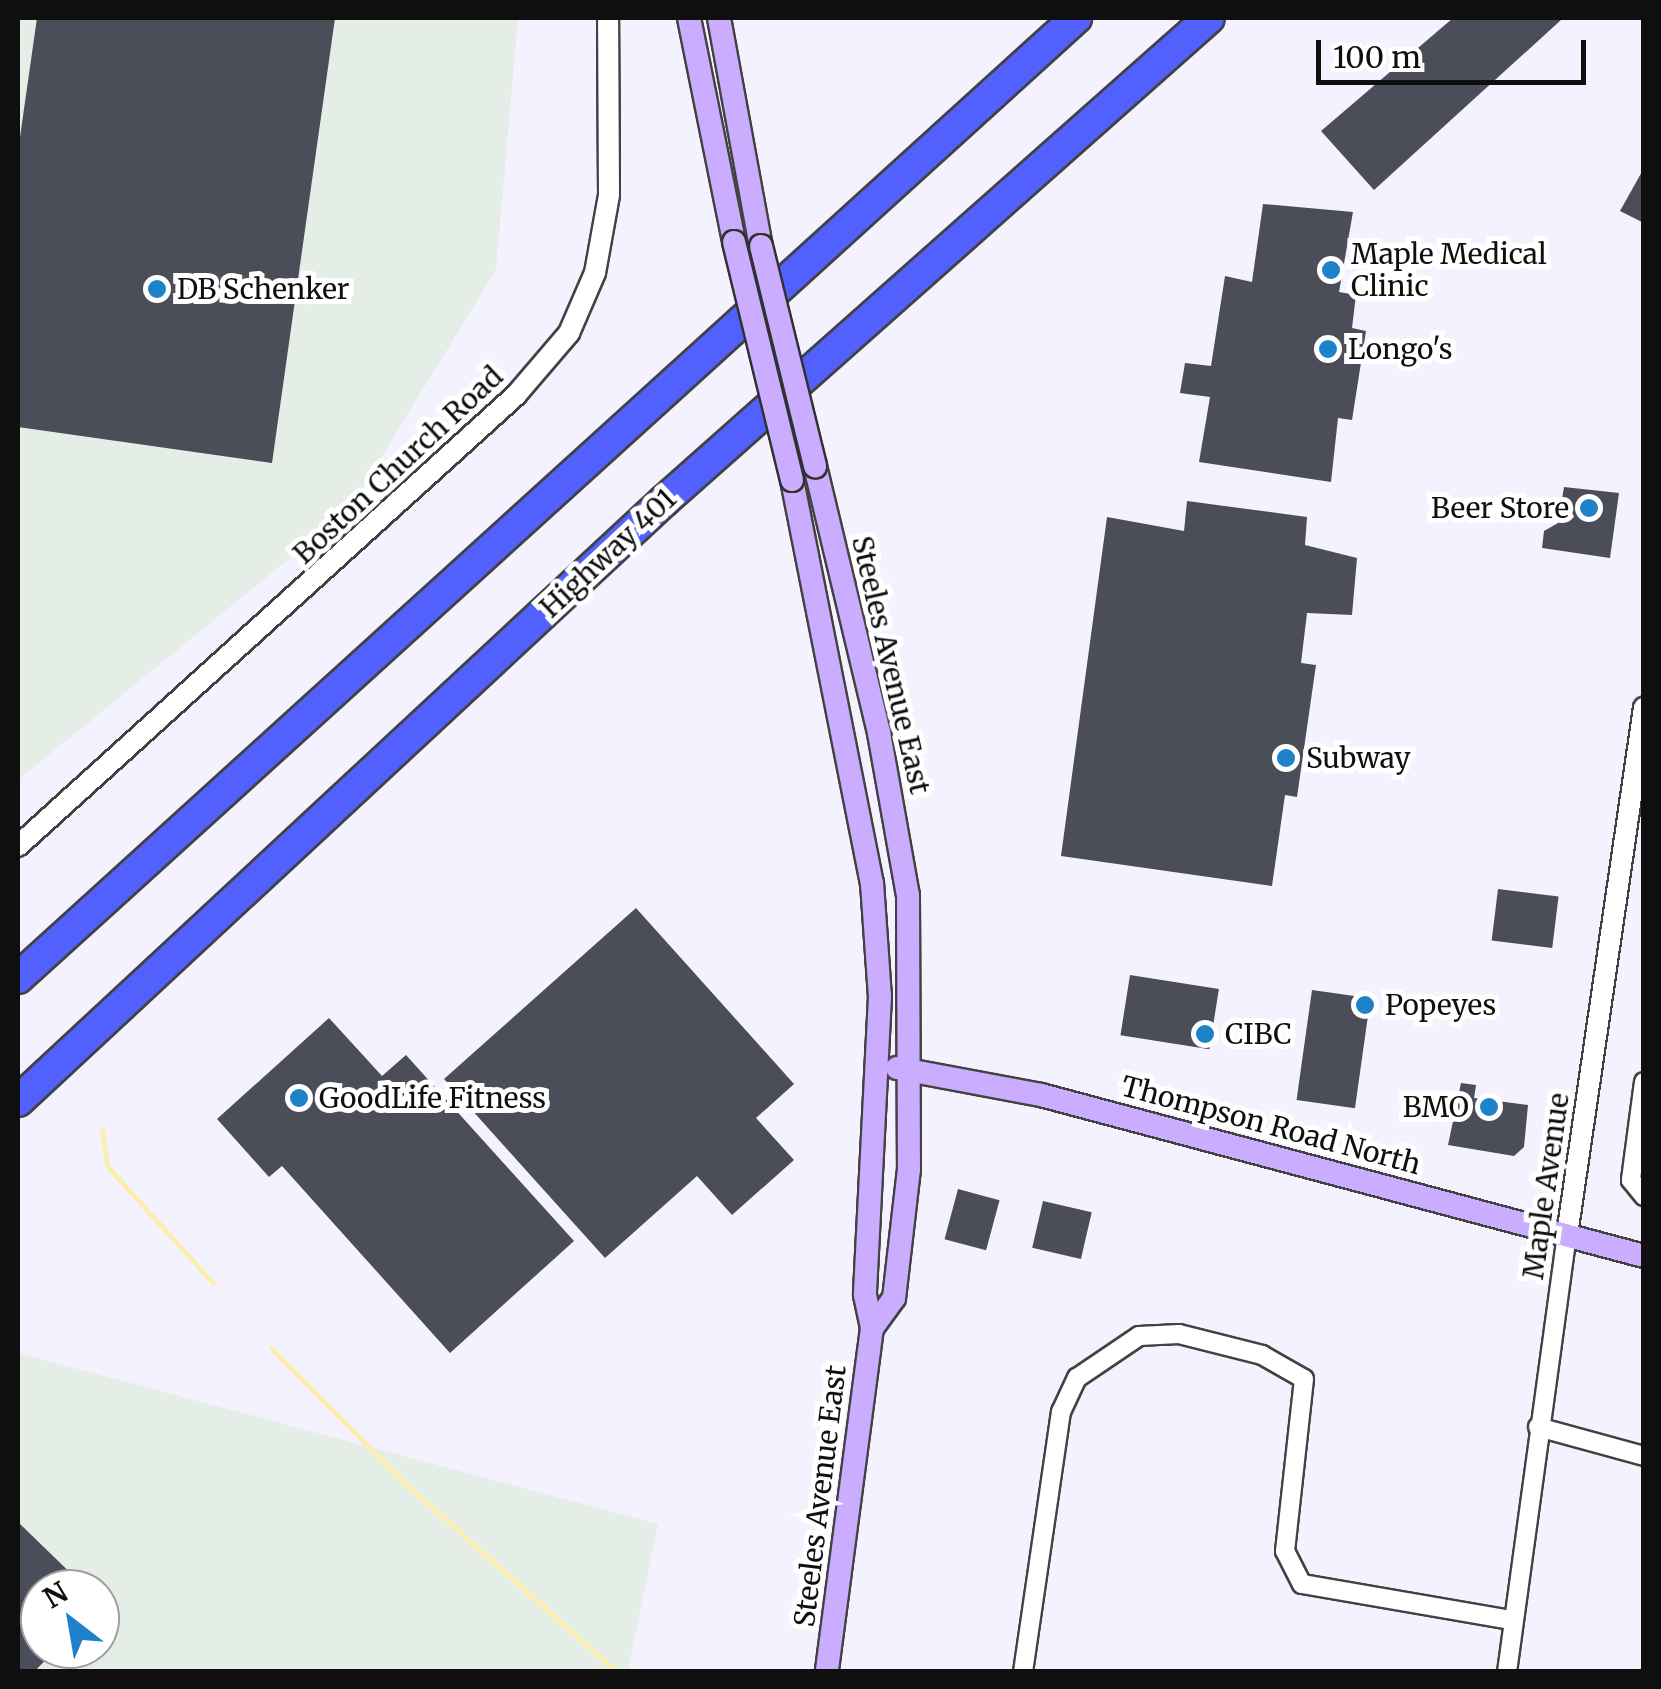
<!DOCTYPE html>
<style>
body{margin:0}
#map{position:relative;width:1661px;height:1689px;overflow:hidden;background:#f5f2ff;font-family:Merriweather,serif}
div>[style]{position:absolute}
.industrial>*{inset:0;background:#e4eee7}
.stream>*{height:5px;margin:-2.5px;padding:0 2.5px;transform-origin:2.5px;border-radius:2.5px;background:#faeeb3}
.building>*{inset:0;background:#4b4d59;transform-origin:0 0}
.roads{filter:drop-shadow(2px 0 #424242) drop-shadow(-2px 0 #424242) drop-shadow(0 2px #424242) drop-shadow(0 -2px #424242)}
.minor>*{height:18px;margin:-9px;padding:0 9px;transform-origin:9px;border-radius:9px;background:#fff}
.tertiary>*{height:20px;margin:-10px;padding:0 10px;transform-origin:10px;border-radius:10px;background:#fff}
.secondary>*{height:22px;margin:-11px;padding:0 11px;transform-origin:11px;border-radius:11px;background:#caadff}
.motorway>*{height:30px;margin:-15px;padding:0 15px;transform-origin:15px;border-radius:15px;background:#5260fd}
.bridges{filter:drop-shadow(2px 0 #313131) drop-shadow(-2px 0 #313131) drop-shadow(0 2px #313131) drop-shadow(0 -2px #313131)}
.secondary-bridge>*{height:22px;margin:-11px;padding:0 11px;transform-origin:11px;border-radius:11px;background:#caadff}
.dots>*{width:28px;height:28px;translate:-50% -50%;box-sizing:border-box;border:5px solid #fff;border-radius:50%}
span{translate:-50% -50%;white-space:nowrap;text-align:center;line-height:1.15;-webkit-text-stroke:10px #fff;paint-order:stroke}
.poi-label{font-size:28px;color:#0f0f0f}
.left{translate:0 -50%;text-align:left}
.right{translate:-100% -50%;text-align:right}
.street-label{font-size:28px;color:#0f0f0f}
.frame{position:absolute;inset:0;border:20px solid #0f0f0f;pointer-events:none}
.north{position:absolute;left:20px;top:1569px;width:100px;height:100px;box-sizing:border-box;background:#fff;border:2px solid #9f9f9f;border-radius:50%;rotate:329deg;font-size:28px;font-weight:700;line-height:40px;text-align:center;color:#0f0f0f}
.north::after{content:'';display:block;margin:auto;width:35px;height:45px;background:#1d82c9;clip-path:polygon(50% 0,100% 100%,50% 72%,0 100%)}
.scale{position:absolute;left:1316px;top:40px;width:270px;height:45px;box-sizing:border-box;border:5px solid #0f0f0f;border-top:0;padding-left:12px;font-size:30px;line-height:35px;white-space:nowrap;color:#0f0f0f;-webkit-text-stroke:8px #fff;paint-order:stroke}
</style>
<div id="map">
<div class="industrial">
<div style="clip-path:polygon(18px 18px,518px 18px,496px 270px,349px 510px,18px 780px)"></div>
<div style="clip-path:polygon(evenodd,18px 1353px,658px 1524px,628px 1671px,18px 1671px,18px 1353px,40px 1589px,100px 1589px,100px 1649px,40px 1649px,40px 1589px)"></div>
</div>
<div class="stream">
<div style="left:102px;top:1130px;width:36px;rotate:82deg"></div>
<div style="left:107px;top:1166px;width:158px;rotate:47.8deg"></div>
<div style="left:271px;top:1348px;width:194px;rotate:45.2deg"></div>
<div style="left:408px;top:1486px;width:280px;rotate:41.7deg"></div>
</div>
<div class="building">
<div style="clip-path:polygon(37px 18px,335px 18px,272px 463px,18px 427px,18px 151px)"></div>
<div style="clip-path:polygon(1453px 18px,1561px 20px,1374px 190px,1321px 131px)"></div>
<div style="clip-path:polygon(1644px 168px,1644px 223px,1620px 211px)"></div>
<div style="clip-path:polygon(1263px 204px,1353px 212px,1339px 292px,1356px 295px,1352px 328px,1366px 331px,1352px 420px,1338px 418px,1331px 482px,1199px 462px,1210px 397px,1180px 393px,1185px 363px,1211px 366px,1225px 276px,1252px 282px)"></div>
<div style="clip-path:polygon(1564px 487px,1619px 493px,1610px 558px,1542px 548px,1544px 531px,1558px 523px)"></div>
<div style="clip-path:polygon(1187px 501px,1307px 517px,1305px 545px,1357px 558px,1352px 615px,1307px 613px,1301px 663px,1316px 665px,1297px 797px,1285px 795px,1272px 886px,1061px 856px,1107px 517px,1184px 531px)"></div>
<div style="left:1498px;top:889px;width:61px;height:52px;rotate:7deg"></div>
<div style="clip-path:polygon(636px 908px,794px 1084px,756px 1118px,794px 1160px,732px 1215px,697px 1176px,605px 1258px,444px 1079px)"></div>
<div style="left:1130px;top:975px;width:90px;height:61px;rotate:9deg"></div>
<div style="left:1312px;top:990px;width:59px;height:111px;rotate:8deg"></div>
<div style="clip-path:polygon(329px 1018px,382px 1076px,406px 1055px,574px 1241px,450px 1353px,282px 1166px,269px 1177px,217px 1119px)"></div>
<div style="clip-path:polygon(1461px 1083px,1476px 1085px,1474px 1098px,1528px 1105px,1524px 1147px,1514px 1156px,1448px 1145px)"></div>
<div style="left:958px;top:1189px;width:43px;height:52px;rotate:15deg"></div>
<div style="left:1043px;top:1201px;width:50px;height:48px;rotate:13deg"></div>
<div style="clip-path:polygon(18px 1522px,87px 1589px,40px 1589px,40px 1649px,56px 1649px,34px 1672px,18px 1672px)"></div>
</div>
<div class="roads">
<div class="minor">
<div style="left:1644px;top:1082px;width:99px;rotate:97.6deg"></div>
<div style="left:1631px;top:1180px;width:21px;rotate:51deg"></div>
<div style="left:1538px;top:1427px;width:110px;rotate:15.3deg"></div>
<div style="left:1023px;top:1672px;width:263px;rotate:-81.7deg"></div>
<div style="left:1061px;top:1412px;width:38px;rotate:-65deg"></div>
<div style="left:1077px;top:1378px;width:75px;rotate:-34.1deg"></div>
<div style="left:1139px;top:1336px;width:40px;rotate:-2.9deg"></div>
<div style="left:1179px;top:1334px;width:86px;rotate:14.2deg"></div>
<div style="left:1262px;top:1355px;width:48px;rotate:29.7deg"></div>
<div style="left:1304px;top:1379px;width:173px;rotate:96.3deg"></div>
<div style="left:1285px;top:1551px;width:37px;rotate:63deg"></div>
<div style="left:1302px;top:1584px;width:211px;rotate:9.8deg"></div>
<div style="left:1507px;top:1672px;width:441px;rotate:-82.2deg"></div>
</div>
<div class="tertiary">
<div style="left:18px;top:846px;width:672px;rotate:-42.16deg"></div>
<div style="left:516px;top:395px;width:82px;rotate:-49.5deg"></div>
<div style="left:569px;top:333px;width:65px;rotate:-66.6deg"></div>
<div style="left:595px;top:273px;width:79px;rotate:-79.8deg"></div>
<div style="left:609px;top:195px;width:177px;rotate:-90.3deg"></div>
<div style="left:1567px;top:1235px;width:533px;rotate:-81.69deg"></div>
</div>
<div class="secondary">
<div style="left:689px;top:18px;width:228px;rotate:78.6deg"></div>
<div style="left:719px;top:18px;width:232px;rotate:79.6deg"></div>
<div style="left:815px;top:466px;width:275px;rotate:76.5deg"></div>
<div style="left:879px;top:733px;width:165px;rotate:79.9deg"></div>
<div style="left:908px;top:895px;width:274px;rotate:89.8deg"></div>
<div style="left:909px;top:1169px;width:130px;rotate:96.6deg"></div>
<div style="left:894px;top:1298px;width:37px;rotate:126deg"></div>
<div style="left:792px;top:480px;width:411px;rotate:78.8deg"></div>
<div style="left:872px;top:883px;width:113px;rotate:86deg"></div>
<div style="left:880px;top:996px;width:299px;rotate:92.9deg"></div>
<div style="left:865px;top:1295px;width:34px;rotate:78deg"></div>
<div style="left:872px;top:1328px;width:347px;rotate:97.5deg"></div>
<div style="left:897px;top:1068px;width:147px;rotate:10.6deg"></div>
<div style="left:1041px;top:1095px;width:624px;rotate:14.95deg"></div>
</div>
<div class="motorway">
<div style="left:18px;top:978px;width:1429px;rotate:-42.22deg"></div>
<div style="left:18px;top:1101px;width:882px;rotate:-42.89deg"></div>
<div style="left:664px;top:501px;width:728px;rotate:-41.55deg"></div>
</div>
</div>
<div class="bridges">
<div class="secondary-bridge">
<div style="left:734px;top:242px;width:245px;rotate:76.3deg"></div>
<div style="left:761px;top:246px;width:227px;rotate:76.2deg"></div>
</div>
</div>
<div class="dots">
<div style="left:1331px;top:270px;background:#1d82c9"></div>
<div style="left:157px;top:289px;background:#1d82c9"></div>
<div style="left:1328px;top:349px;background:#1d82c9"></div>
<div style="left:1589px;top:508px;background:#1d82c9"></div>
<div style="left:1286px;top:758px;background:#1d82c9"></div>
<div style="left:1365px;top:1005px;background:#1d82c9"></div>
<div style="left:1205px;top:1034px;background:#1d82c9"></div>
<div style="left:299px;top:1098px;background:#1d82c9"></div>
<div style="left:1489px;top:1107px;background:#1d82c9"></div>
</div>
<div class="poi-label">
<span class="left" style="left:1351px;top:270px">Maple Medical<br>Clinic</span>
<span class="left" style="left:177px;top:289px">DB Schenker</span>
<span class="left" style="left:1348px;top:349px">Longo's</span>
<span class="right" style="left:1569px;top:508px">Beer Store</span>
<span class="left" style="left:1306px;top:758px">Subway</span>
<span class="left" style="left:1385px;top:1005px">Popeyes</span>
<span class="left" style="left:1225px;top:1034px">CIBC</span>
<span class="left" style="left:319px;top:1098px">GoodLife Fitness</span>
<span class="right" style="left:1469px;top:1107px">BMO</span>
</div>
<div class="street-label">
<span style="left:398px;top:465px;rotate:-43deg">Boston Church Road</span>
<span style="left:608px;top:553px;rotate:-43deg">Highway 401</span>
<span style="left:891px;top:665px;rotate:77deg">Steeles Avenue East</span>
<span style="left:1271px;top:1125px;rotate:15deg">Thompson Road North</span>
<span style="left:1546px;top:1186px;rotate:-82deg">Maple Avenue</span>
<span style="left:820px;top:1496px;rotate:-83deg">Steeles Avenue East</span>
</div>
<div class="frame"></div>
<div class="north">N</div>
<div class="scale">100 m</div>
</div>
